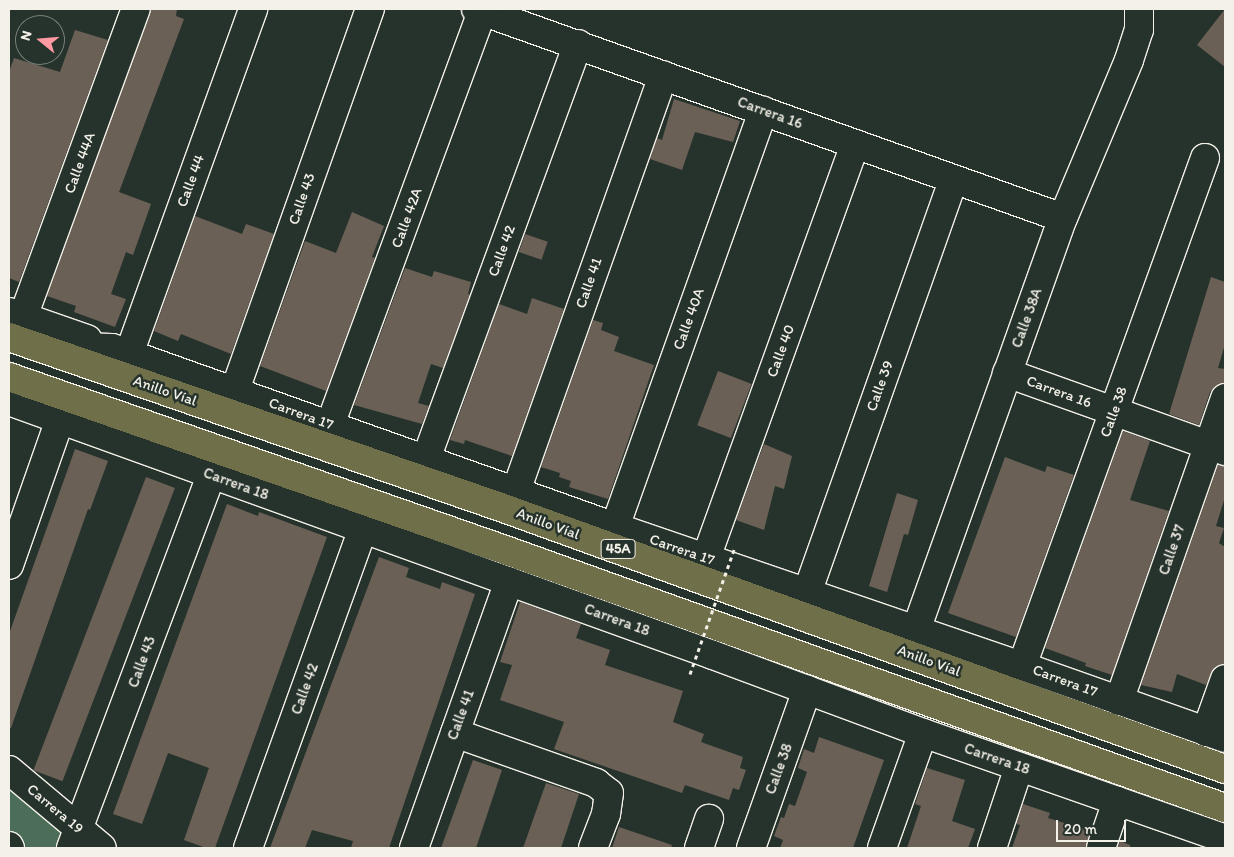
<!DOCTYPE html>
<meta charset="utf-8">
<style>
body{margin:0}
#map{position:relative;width:1234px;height:857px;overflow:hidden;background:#26332d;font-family:Itim,sans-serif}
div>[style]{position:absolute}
.green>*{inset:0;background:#4c6e59}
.building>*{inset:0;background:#6b6055;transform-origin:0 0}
.roads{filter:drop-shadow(1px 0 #f4f1e8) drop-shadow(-1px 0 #f4f1e8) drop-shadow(0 1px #f4f1e8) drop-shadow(0 -1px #f4f1e8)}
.minor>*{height:28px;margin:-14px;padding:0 14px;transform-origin:14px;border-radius:14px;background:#26332d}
.highway>*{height:28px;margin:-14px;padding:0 14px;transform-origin:14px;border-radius:14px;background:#6f704a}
.path-bridge>*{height:3px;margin-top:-1.5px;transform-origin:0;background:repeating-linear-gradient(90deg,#f4f1e8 0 4px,transparent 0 8px)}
span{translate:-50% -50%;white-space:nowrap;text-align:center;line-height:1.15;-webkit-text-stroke:5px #26332d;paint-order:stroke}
.shield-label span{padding:1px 4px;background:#26332d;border:1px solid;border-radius:4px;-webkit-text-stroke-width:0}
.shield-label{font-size:14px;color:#f4f1e8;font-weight:700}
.street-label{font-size:15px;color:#f4f1e8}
.frame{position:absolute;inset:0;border:10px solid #f4f1e8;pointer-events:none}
.north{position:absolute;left:15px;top:15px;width:50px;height:50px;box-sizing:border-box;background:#26332d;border:1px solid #787f78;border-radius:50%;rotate:287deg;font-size:14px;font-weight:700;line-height:20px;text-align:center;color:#f4f1e8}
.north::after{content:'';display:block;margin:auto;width:18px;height:22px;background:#ff9aa2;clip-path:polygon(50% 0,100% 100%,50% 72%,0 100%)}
.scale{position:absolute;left:1056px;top:820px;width:70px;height:22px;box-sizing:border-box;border:2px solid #f4f1e8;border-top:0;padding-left:6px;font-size:15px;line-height:18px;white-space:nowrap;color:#f4f1e8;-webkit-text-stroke:4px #26332d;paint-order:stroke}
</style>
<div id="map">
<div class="green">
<div style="clip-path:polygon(9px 782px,68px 829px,55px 848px,16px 848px,9px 830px)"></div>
</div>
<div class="building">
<div style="clip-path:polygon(151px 9px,177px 9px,176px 16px,184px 19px,119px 192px,151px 204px,133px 255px,126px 252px,111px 294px,126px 299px,115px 327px,74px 312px,76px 306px,47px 296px)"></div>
<div style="clip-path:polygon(1225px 9px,1225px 67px,1197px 45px)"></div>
<div style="clip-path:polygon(75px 30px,108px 40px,19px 282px,9px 278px,9px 72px,14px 58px,60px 72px)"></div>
<div style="clip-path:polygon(674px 99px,740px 121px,733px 142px,695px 132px,682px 170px,650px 159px,657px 138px,662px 140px)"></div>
<div style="clip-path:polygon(352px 212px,384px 226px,372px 257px,375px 258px,326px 391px,260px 366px,305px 241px,336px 253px)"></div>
<div style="clip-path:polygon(195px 216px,242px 234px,246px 224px,274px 234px,231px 354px,181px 334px,178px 341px,154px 331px)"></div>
<div style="left:525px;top:234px;width:24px;height:19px;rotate:19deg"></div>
<div style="clip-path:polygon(405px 268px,432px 277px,434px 271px,471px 282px,468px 294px,470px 294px,443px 368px,431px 364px,418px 403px,429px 406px,422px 424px,354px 405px)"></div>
<div style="clip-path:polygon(1211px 277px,1225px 282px,1225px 344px,1218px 368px,1225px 369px,1225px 383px,1215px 386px,1210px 392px,1199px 425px,1169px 414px)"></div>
<div style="clip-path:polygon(532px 298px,564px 309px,512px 456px,465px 440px,464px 444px,450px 440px,499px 304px,527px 314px)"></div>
<div style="clip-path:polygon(593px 320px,603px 323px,601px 330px,619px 337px,614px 351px,654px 365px,608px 499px,569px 487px,571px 481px,559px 477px,560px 473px,541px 467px)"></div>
<div style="left:718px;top:371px;width:36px;height:58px;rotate:21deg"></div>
<div style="clip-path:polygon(1123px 431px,1150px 441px,1130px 500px,1169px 511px,1112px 675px,1085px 666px,1086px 663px,1045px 648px)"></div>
<div style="clip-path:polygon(764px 444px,792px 456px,784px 489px,775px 486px,764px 530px,736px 520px)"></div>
<div style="clip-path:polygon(75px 449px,108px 461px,90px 510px,88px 509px,11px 728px,9px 728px,9px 634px)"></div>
<div style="clip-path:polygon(1005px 457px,1045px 472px,1047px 466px,1074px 475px,1016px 637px,948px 613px)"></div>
<div style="clip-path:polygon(1218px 465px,1225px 466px,1225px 497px,1216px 526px,1224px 528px,1219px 543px,1225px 547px,1225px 664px,1215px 667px,1206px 685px,1177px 674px,1172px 692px,1141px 685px)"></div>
<div style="left:146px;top:477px;width:31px;height:314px;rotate:21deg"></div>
<div style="clip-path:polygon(897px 493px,918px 500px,908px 535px,904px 534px,887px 592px,869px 586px)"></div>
<div style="clip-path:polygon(227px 504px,258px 516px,259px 512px,327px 537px,215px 848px,206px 848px,184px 840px,209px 768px,168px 753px,142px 824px,113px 814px)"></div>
<div style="clip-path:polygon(379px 557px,409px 568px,406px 577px,440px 589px,442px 582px,475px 594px,389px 848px,351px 848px,353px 841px,312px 830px,305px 848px,270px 848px)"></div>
<div style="clip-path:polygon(520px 602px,581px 624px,576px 638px,610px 650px,605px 665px,683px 691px,673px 722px,704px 734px,701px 742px,743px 757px,740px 768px,746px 770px,739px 790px,733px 788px,729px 800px,685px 785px,682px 793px,554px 749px,564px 722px,500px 700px,512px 665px,500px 662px)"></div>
<div style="clip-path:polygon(819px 737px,884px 760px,853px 848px,780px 848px,783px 840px,774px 836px,781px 817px,784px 818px,789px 804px,795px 806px,807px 772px,798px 768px,804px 749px,814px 753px)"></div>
<div style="clip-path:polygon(473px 760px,502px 770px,476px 848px,441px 848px)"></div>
<div style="clip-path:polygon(927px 768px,965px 780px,952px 821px,975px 829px,968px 848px,907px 848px,921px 806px,915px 804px)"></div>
<div style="clip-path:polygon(546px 783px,579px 794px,561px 848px,523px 848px)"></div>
<div style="clip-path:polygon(1023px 804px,1050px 813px,1048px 818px,1090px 831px,1086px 848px,1012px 848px,1020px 825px,1016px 824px)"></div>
<div style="clip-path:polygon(619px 827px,672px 845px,671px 848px,612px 848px)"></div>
<div style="clip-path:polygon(1120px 841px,1130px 845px,1130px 848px,1117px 848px)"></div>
</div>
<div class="roads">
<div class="minor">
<div style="left:476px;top:9px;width:623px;rotate:19.6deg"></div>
<div style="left:9px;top:312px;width:83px;rotate:19.1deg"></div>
<div style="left:23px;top:317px;width:328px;rotate:-69.9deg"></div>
<div style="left:43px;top:346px;width:69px;rotate:1.7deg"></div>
<div style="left:112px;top:348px;width:18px;rotate:19deg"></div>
<div style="left:129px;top:354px;width:516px;rotate:19.59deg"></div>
<div style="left:615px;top:527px;width:430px;rotate:18.9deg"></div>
<div style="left:1022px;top:666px;width:215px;rotate:19.5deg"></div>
<div style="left:129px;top:354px;width:367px;rotate:-70.2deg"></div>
<div style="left:1007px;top:373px;width:232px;rotate:19.7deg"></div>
<div style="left:235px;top:390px;width:404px;rotate:-70.5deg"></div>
<div style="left:9px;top:401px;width:748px;rotate:19.84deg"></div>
<div style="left:713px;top:655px;width:224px;rotate:20.4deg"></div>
<div style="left:923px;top:733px;width:320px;rotate:19.3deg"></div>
<div style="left:330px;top:425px;width:442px;rotate:-69.8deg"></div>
<div style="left:426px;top:459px;width:442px;rotate:-69.9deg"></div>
<div style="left:516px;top:491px;width:441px;rotate:-70.5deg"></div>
<div style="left:615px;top:527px;width:442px;rotate:-70.4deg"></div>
<div style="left:706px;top:558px;width:440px;rotate:-70.2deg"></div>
<div style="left:9px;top:565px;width:155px;rotate:-70.7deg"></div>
<div style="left:807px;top:593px;width:439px;rotate:-70.5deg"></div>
<div style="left:916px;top:630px;width:437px;rotate:-70.4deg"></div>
<div style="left:1063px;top:218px;width:171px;rotate:-67.3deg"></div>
<div style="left:1129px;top:60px;width:32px;rotate:-72deg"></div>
<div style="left:1139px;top:30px;width:21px;rotate:-90deg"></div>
<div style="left:1022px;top:666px;width:540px;rotate:-70.19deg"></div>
<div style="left:1119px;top:701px;width:321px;rotate:-70.7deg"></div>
<div style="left:1206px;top:732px;width:56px;rotate:-70.3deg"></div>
<div style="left:455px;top:733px;width:150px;rotate:19.5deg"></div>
<div style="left:596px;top:783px;width:16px;rotate:38deg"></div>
<div style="left:609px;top:793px;width:21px;rotate:98deg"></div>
<div style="left:606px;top:814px;width:36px;rotate:111deg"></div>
<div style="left:9px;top:770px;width:121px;rotate:40deg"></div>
<div style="left:9px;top:846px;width:2px;rotate:63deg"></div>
<div style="left:71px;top:848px;width:398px;rotate:-69.4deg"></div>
<div style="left:248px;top:848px;width:339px;rotate:-70.2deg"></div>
<div style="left:414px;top:848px;width:283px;rotate:-70.4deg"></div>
<div style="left:699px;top:848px;width:31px;rotate:-71deg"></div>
<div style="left:751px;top:848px;width:168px;rotate:-70.5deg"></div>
<div style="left:882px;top:848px;width:122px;rotate:-70.4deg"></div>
<div style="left:992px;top:848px;width:85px;rotate:-71.6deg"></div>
<div style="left:1101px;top:848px;width:50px;rotate:-71.2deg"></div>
</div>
<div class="highway">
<div style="left:9px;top:337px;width:517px;rotate:19.07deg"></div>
<div style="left:498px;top:506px;width:773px;rotate:19.89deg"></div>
<div style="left:9px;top:377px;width:528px;rotate:19.22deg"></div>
<div style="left:508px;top:551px;width:762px;rotate:19.72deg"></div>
</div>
</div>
<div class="path-bridge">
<div style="left:690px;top:674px;width:135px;rotate:-70.5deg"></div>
</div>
<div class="shield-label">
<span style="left:618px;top:549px">45A</span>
</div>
<div class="street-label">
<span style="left:770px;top:113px;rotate:20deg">Carrera 16</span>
<span style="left:80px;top:163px;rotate:-70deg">Calle 44A</span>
<span style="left:191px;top:181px;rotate:-70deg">Calle 44</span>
<span style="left:302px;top:199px;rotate:-71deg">Calle 43</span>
<span style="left:407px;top:218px;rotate:-70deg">Calle 42A</span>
<span style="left:502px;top:251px;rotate:-70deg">Calle 42</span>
<span style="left:589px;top:283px;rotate:-71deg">Calle 41</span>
<span style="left:1027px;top:318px;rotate:-70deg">Calle 38A</span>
<span style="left:689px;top:319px;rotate:-70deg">Calle 40A</span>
<span style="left:781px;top:351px;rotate:-70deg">Calle 40</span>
<span style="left:880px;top:386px;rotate:-70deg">Calle 39</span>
<span style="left:165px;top:391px;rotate:19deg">Anillo Víal</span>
<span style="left:1059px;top:392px;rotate:20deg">Carrera 16</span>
<span style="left:1114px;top:412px;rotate:-70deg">Calle 38</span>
<span style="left:301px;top:414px;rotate:20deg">Carrera 17</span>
<span style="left:236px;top:484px;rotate:20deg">Carrera 18</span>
<span style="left:548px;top:524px;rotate:20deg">Anillo Víal</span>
<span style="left:682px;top:550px;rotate:19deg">Carrera 17</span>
<span style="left:1172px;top:550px;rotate:-71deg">Calle 37</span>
<span style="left:617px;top:620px;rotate:20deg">Carrera 18</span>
<span style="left:929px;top:661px;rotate:20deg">Anillo Víal</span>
<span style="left:142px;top:662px;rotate:-70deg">Calle 43</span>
<span style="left:1065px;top:681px;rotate:20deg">Carrera 17</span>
<span style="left:305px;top:689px;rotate:-70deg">Calle 42</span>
<span style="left:461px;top:715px;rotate:-70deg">Calle 41</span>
<span style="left:997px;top:759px;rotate:19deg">Carrera 18</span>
<span style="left:779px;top:769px;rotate:-70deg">Calle 38</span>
<span style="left:55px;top:809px;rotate:40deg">Carrera 19</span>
</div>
<div class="frame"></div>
<div class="north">N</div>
<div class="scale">20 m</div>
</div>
